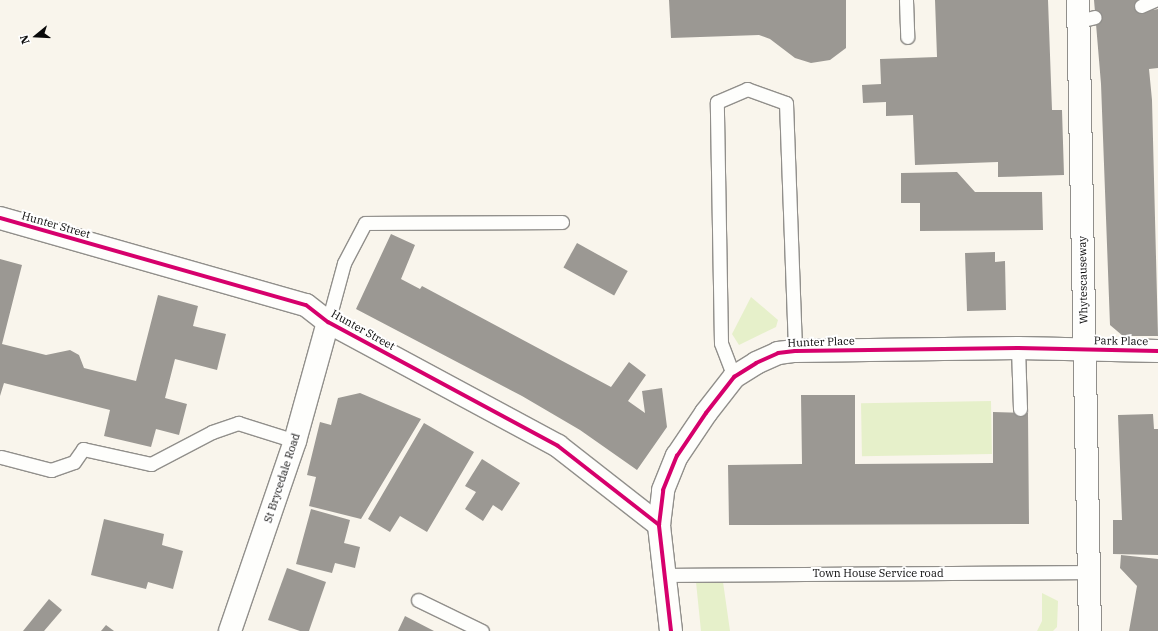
<!DOCTYPE html>
<style>
body{margin:0}
#map{position:relative;width:1158px;height:631px;overflow:hidden;background:#f9f5ec;font-family:"IBM Plex Serif",serif}
div>[style]{position:absolute}
.green>*{inset:0;background:#e6f0ca;transform-origin:0 0}
.building>*{inset:0;background:#9b9893;transform-origin:0 0}
.roads{filter:drop-shadow(1px 0 #918f8b) drop-shadow(-1px 0 #918f8b) drop-shadow(0 1px #918f8b) drop-shadow(0 -1px #918f8b)}
.lane>*{height:13px;margin:-6.5px;padding:0 6.5px;transform-origin:6.5px;border-radius:6.5px;background:#fefefc}
.street>*{height:22px;margin:-11px;padding:0 11px;transform-origin:11px;border-radius:11px;background:#fefefc}
.cycleway>*{height:4px;margin:-2px;padding:0 2px;transform-origin:2px;border-radius:2px;background:#d6006c}
span{translate:-50% -50%;white-space:nowrap;text-align:center;line-height:1.15;-webkit-text-stroke:4px #fff;paint-order:stroke}
.street-label{font-size:11px;color:#090909}
.north{position:absolute;left:16px;top:16px;width:40px;height:40px;-webkit-text-stroke:3px #fff;paint-order:stroke;rotate:252deg;font-size:11px;font-weight:700;line-height:16px;text-align:center;color:#090909}
.north::after{content:'';display:block;margin:auto;width:14px;height:18px;background:#090909;clip-path:polygon(50% 0,100% 100%,50% 72%,0 100%)}
</style>
<div id="map">
<div class="green">
<div style="clip-path:polygon(751px 297px,778px 320px,776px 327px,739px 345px,732px 334px)"></div>
<div style="left:991px;top:401px;width:53px;height:130px;rotate:89deg"></div>
<div style="clip-path:polygon(696px 582px,723px 582px,730px 631px,701px 631px)"></div>
<div style="clip-path:polygon(1042px 593px,1058px 601px,1057px 627px,1053px 631px,1037px 631px,1042px 621px)"></div>
</div>
<div class="building">
<div style="clip-path:polygon(669px 0,846px 0,846px 48px,830px 60px,811px 63px,795px 58px,770px 39px,759px 35px,671px 38px)"></div>
<div style="clip-path:polygon(935px 0,1048px 0,1052px 110px,1062px 110px,1064px 175px,998px 177px,998px 162px,915px 165px,913px 115px,886px 116px,886px 102px,863px 103px,862px 85px,881px 84px,880px 59px,937px 57px)"></div>
<div style="clip-path:polygon(1094px 0,1141px 0,1142px 12px,1158px 9px,1158px 68px,1149px 69px,1152px 100px,1158px 336px,1123px 336px,1110px 325px,1101px 84px)"></div>
<div style="clip-path:polygon(957px 172px,975px 192px,1042px 192px,1043px 230px,920px 231px,920px 203px,901px 203px,901px 173px)"></div>
<div style="clip-path:polygon(391px 234px,415px 245px,401px 279px,420px 289px,422px 286px,611px 387px,629px 362px,646px 375px,628px 401px,645px 413px,642px 391px,662px 388px,667px 427px,637px 470px,580px 430px,522px 396px,356px 309px)"></div>
<div style="left:577px;top:243px;width:58px;height:28px;rotate:29deg"></div>
<div style="clip-path:polygon(995px 252px,995px 262px,1005px 261px,1006px 310px,967px 311px,965px 253px)"></div>
<div style="clip-path:polygon(0 259px,22px 265px,2px 344px,46px 355px,70px 350px,79px 355px,84px 368px,136px 381px,158px 295px,198px 306px,193px 326px,226px 334px,217px 370px,175px 359px,165px 398px,187px 404px,179px 435px,156px 429px,151px 447px,104px 436px,110px 410px,4px 383px,0 396px)"></div>
<div style="clip-path:polygon(360px 393px,421px 419px,361px 519px,309px 506px,316px 477px,307px 475px,320px 422px,331px 425px,338px 398px)"></div>
<div style="clip-path:polygon(801px 395px,855px 395px,855px 464px,993px 463px,993px 412px,1028px 413px,1029px 524px,729px 525px,728px 465px,802px 464px)"></div>
<div style="clip-path:polygon(1153px 414px,1154px 429px,1158px 429px,1158px 555px,1113px 554px,1113px 520px,1122px 520px,1118px 415px)"></div>
<div style="clip-path:polygon(424px 423px,474px 452px,427px 532px,400px 516px,390px 532px,368px 519px)"></div>
<div style="clip-path:polygon(482px 459px,520px 483px,502px 511px,493px 505px,483px 521px,465px 509px,476px 492px,465px 486px)"></div>
<div style="clip-path:polygon(311px 509px,350px 520px,344px 543px,360px 547px,355px 568px,335px 563px,332px 573px,296px 564px)"></div>
<div style="clip-path:polygon(104px 519px,164px 534px,162px 545px,183px 551px,173px 589px,148px 582px,146px 589px,91px 575px)"></div>
<div style="clip-path:polygon(1121px 555px,1158px 559px,1158px 631px,1129px 631px,1137px 586px,1120px 568px)"></div>
<div style="clip-path:polygon(287px 568px,326px 582px,309px 631px,300px 631px,268px 620px)"></div>
<div style="clip-path:polygon(49px 599px,62px 610px,44px 631px,23px 631px)"></div>
<div style="clip-path:polygon(405px 616px,434px 631px,398px 631px)"></div>
<div style="clip-path:polygon(106px 625px,114px 631px,101px 631px)"></div>
</div>
<div class="roads">
<div class="lane">
<div style="left:906px;top:0;width:37px;rotate:88deg"></div>
<div style="left:1141px;top:6px;width:15px;rotate:-23deg"></div>
<div style="left:1079px;top:21px;width:16px;rotate:-14deg"></div>
<div style="left:328px;top:322px;width:61px;rotate:-74.8deg"></div>
<div style="left:344px;top:263px;width:45px;rotate:-62.3deg"></div>
<div style="left:365px;top:223px;width:197px;rotate:-0.3deg"></div>
<div style="left:1018px;top:348px;width:61px;rotate:88.1deg"></div>
<div style="left:734px;top:377px;width:36px;rotate:-111deg"></div>
<div style="left:721px;top:343px;width:241px;rotate:-91deg"></div>
<div style="left:717px;top:102px;width:33px;rotate:-23deg"></div>
<div style="left:747px;top:89px;width:41px;rotate:19.7deg"></div>
<div style="left:786px;top:103px;width:248px;rotate:87.9deg"></div>
<div style="left:1px;top:457px;width:52px;rotate:14.6deg"></div>
<div style="left:51px;top:470px;width:24px;rotate:-19deg"></div>
<div style="left:74px;top:462px;width:16px;rotate:-55deg"></div>
<div style="left:83px;top:449px;width:70px;rotate:12.4deg"></div>
<div style="left:151px;top:464px;width:69px;rotate:-27.7deg"></div>
<div style="left:212px;top:432px;width:28px;rotate:-19deg"></div>
<div style="left:238px;top:423px;width:60px;rotate:17.5deg"></div>
<div style="left:665px;top:575px;width:426px;rotate:-0.4deg"></div>
<div style="left:418px;top:600px;width:71px;rotate:25.8deg"></div>
</div>
<div class="street">
<div style="left:1078px;top:0;width:631px;rotate:88.91deg"></div>
<div style="left:0;top:218px;width:318px;rotate:15.9deg"></div>
<div style="left:306px;top:305px;width:28px;rotate:38deg"></div>
<div style="left:328px;top:322px;width:261px;rotate:28.3deg"></div>
<div style="left:558px;top:446px;width:128px;rotate:38deg"></div>
<div style="left:230px;top:631px;width:201px;rotate:-71.1deg"></div>
<div style="left:295px;top:441px;width:123px;rotate:-74.5deg"></div>
<div style="left:671px;top:631px;width:107px;rotate:-96.5deg"></div>
<div style="left:659px;top:525px;width:35px;rotate:-83deg"></div>
<div style="left:663px;top:490px;width:37px;rotate:-68deg"></div>
<div style="left:677px;top:456px;width:52px;rotate:-56deg"></div>
<div style="left:706px;top:413px;width:46px;rotate:-52.1deg"></div>
<div style="left:734px;top:377px;width:26px;rotate:-32deg"></div>
<div style="left:756px;top:363px;width:24px;rotate:-24deg"></div>
<div style="left:778px;top:353px;width:17px;rotate:-7deg"></div>
<div style="left:795px;top:351px;width:223px;rotate:-0.8deg"></div>
<div style="left:1018px;top:348px;width:140px;rotate:1.2deg"></div>
</div>
</div>
<div class="cycleway">
<div style="left:0;top:218px;width:318px;rotate:15.9deg"></div>
<div style="left:306px;top:305px;width:28px;rotate:38deg"></div>
<div style="left:328px;top:322px;width:261px;rotate:28.3deg"></div>
<div style="left:558px;top:446px;width:128px;rotate:38deg"></div>
<div style="left:671px;top:631px;width:107px;rotate:-96.5deg"></div>
<div style="left:659px;top:525px;width:35px;rotate:-83deg"></div>
<div style="left:663px;top:490px;width:37px;rotate:-68deg"></div>
<div style="left:677px;top:456px;width:52px;rotate:-56deg"></div>
<div style="left:706px;top:413px;width:46px;rotate:-52.1deg"></div>
<div style="left:734px;top:377px;width:26px;rotate:-32deg"></div>
<div style="left:756px;top:363px;width:24px;rotate:-24deg"></div>
<div style="left:778px;top:353px;width:17px;rotate:-7deg"></div>
<div style="left:795px;top:351px;width:223px;rotate:-0.8deg"></div>
<div style="left:1018px;top:348px;width:140px;rotate:1.2deg"></div>
</div>
<div class="street-label">
<span style="left:56px;top:225px;rotate:16deg">Hunter Street</span>
<span style="left:1083px;top:280px;rotate:-91deg">Whytescauseway</span>
<span style="left:363px;top:330px;rotate:29deg">Hunter Street</span>
<span style="left:1121px;top:341px;rotate:1deg">Park Place</span>
<span style="left:821px;top:342px;rotate:-2deg">Hunter Place</span>
<span style="left:282px;top:478px;rotate:-72deg">St Brycedale Road</span>
<span style="left:878px;top:573px">Town House Service road</span>
</div>
<div class="north">N</div>
</div>
